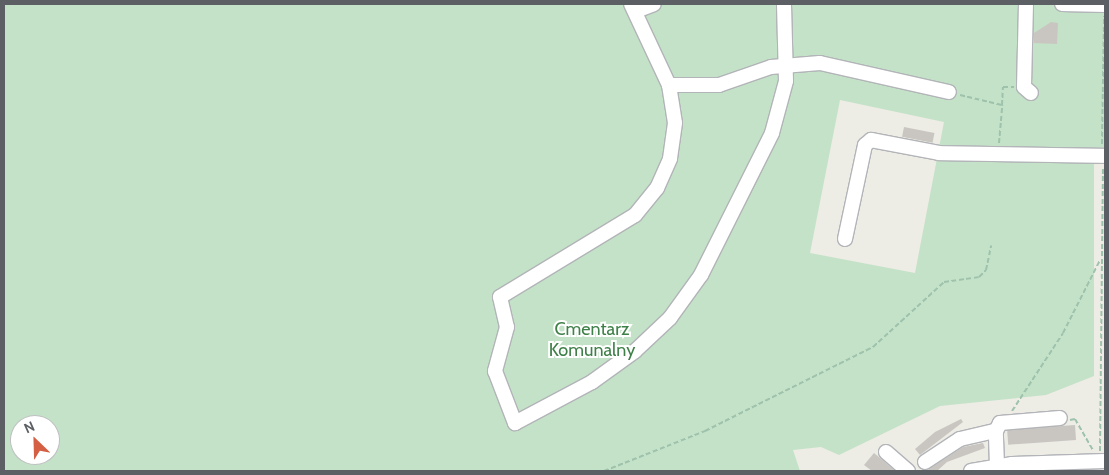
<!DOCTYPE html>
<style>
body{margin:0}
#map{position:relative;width:1109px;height:475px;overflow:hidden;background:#edece5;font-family:Cabin,sans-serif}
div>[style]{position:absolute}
.green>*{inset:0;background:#c4e2c7}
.building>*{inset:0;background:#c9c6c1;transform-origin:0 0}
.path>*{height:2px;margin-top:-1px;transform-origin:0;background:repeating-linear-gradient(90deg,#9ec2ac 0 5px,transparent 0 7.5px)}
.roads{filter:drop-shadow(1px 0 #b2b4b8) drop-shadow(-1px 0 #b2b4b8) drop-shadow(0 1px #b2b4b8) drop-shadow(0 -1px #b2b4b8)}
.minor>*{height:14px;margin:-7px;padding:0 7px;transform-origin:7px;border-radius:7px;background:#fff}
.tram>*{height:1px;margin:-0.5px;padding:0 0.5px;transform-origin:0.5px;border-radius:0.5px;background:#b4b5b5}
span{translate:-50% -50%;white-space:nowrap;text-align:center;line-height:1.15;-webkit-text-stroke:4px #fff;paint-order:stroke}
.park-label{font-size:18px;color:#3f8049}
.frame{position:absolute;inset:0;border:5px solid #5c5f63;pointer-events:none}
.north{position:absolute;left:10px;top:415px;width:50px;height:50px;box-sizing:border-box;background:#fff;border:1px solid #bebfc1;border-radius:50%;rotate:336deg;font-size:14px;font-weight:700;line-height:20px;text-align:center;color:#5c5f63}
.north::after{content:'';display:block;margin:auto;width:18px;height:22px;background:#d55f43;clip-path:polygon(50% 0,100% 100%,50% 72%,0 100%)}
</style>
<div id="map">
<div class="green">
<div style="clip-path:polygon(evenodd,4px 4px,1105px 4px,1105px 162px,1094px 162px,1094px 376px,1046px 395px,940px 406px,839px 455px,821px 447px,793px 450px,800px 471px,4px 471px,4px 4px,840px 100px,944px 122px,915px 273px,810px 253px,840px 100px,4px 4px,20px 425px,50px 425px,50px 455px,20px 455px,20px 425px)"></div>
</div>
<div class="building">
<div style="clip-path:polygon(1051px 22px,1058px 23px,1057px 44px,1034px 43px,1034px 33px)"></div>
<div style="left:904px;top:127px;width:31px;height:10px;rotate:11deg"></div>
<div style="clip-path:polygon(961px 419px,963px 422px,920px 455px,915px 449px,935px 432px)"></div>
<div style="left:1075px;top:425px;width:15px;height:68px;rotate:86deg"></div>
<div style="clip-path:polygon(983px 443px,985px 448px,947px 462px,937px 471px,926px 471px,963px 447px)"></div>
<div style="clip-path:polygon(874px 453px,880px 458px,895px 471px,872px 471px,864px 465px)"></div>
</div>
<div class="path">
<div style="left:960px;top:95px;width:43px;rotate:13.4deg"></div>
<div style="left:1002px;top:105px;width:18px;rotate:-87deg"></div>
<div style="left:1003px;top:87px;width:11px"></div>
<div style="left:999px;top:143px;width:38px;rotate:-85deg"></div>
<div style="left:1102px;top:144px;width:128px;rotate:-89.1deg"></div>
<div style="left:1012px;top:411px;width:93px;rotate:-56.8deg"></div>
<div style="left:1063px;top:333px;width:82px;rotate:-63.1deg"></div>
<div style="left:1070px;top:420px;width:5px;rotate:-11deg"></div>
<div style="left:1075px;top:419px;width:36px;rotate:60deg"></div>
<div style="left:1100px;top:451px;width:285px;rotate:-89.4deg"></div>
<div style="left:604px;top:471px;width:109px;rotate:-21.6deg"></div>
<div style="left:705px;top:431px;width:188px;rotate:-26.6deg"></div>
<div style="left:873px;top:347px;width:96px;rotate:-42.5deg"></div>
<div style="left:944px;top:282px;width:35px;rotate:-8deg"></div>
<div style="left:979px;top:277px;width:10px;rotate:-45deg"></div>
<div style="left:986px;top:270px;width:25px;rotate:-78deg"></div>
</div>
<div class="roads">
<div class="minor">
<div style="left:631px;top:4px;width:89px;rotate:64.9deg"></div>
<div style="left:669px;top:85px;width:38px;rotate:81deg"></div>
<div style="left:675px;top:123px;width:36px;rotate:98deg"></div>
<div style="left:670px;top:159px;width:32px;rotate:114deg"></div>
<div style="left:657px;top:188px;width:35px;rotate:129deg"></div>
<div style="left:635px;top:215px;width:158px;rotate:148.7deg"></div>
<div style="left:500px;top:297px;width:31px;rotate:77deg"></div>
<div style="left:507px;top:327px;width:46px;rotate:105.3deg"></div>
<div style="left:495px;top:371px;width:56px;rotate:69deg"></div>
<div style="left:515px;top:423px;width:87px;rotate:-28deg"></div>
<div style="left:592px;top:382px;width:53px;rotate:-35.8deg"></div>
<div style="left:635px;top:351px;width:48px;rotate:-43.3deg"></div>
<div style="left:670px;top:318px;width:53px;rotate:-54.2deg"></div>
<div style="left:701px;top:275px;width:159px;rotate:-63.4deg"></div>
<div style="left:772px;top:133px;width:54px;rotate:-74.9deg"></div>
<div style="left:786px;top:81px;width:77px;rotate:-91.5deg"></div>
<div style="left:1026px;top:4px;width:83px;rotate:91.4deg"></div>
<div style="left:1024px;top:87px;width:9px;rotate:41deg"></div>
<div style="left:1062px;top:4px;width:43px;rotate:1.3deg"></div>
<div style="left:636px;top:11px;width:19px;rotate:-21deg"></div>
<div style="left:669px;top:85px;width:50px"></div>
<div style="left:719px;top:85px;width:55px;rotate:-19.1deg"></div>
<div style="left:771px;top:67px;width:49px;rotate:-4.7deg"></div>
<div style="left:820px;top:63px;width:132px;rotate:12.7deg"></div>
<div style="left:845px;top:239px;width:96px;rotate:-78deg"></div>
<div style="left:865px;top:145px;width:8px;rotate:-40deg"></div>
<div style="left:871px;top:140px;width:69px;rotate:10.8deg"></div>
<div style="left:939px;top:153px;width:166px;rotate:1deg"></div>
<div style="left:886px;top:452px;width:29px;rotate:41deg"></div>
<div style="left:925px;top:462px;width:42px;rotate:-33.3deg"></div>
<div style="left:960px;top:439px;width:37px;rotate:-13deg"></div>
<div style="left:997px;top:466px;width:35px;rotate:-92deg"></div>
<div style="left:996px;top:431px;width:9px;rotate:-63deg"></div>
<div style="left:1000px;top:423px;width:60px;rotate:-4.8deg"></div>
<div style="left:971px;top:471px;width:42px;rotate:-9.7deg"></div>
<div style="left:1012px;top:464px;width:93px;rotate:-1.8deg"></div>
</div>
</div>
<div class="tram">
<div style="left:1105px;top:254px;width:71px;rotate:90deg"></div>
</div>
<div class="park-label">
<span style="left:592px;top:340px">Cmentarz<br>Komunalny</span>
</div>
<div class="frame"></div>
<div class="north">N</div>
</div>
